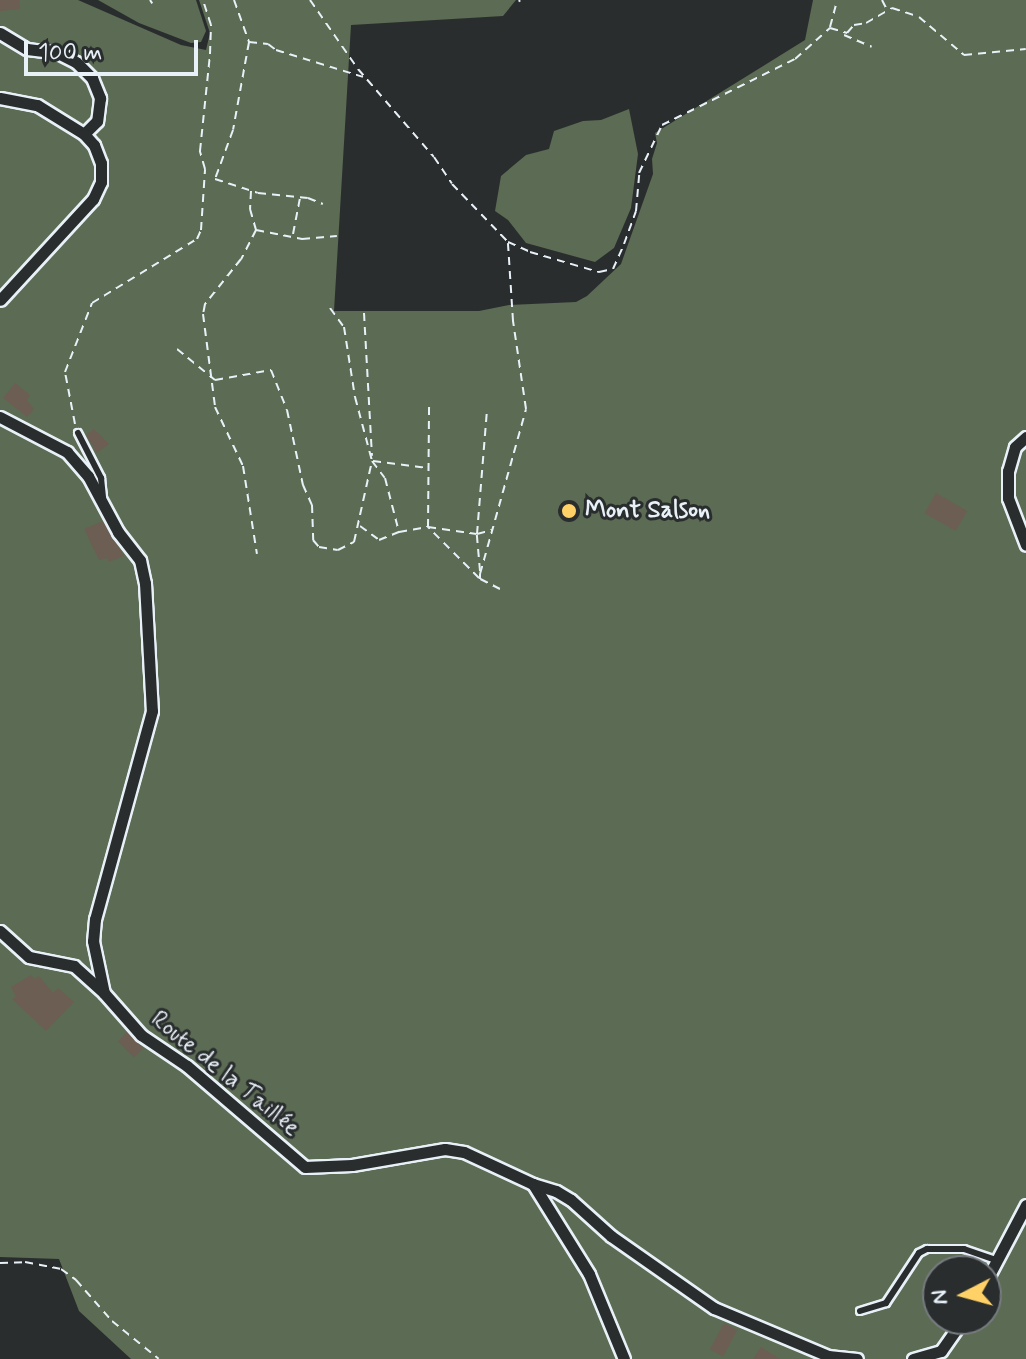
<!DOCTYPE html>
<meta charset="utf-8">
<style>
body{margin:0}
#map{position:relative;width:1026px;height:1359px;overflow:hidden;background:#2a2d2e;font-family:Mynerve,sans-serif}
div>[style]{position:absolute}
.green>*{inset:0;background:#5c6b53}
.building>*{inset:0;background:#6c5e52;transform-origin:0 0}
.path>*{height:2px;margin-top:-1px;transform-origin:0;background:repeating-linear-gradient(90deg,#e8f1f8 0 8px,transparent 0 14px)}
.roads{filter:drop-shadow(2px 0 #e8f1f8) drop-shadow(-2px 0 #e8f1f8) drop-shadow(0 2px #e8f1f8) drop-shadow(0 -2px #e8f1f8)}
.service>*{height:6px;margin:-3px;padding:0 3px;transform-origin:3px;border-radius:3px;background:#2a2d2e}
.minor>*{height:11px;margin:-5.5px;padding:0 5.5px;transform-origin:5.5px;border-radius:5.5px;background:#2a2d2e}
.dots>*{width:22px;height:22px;translate:-50% -50%;box-sizing:border-box;border:4px solid #2a2d2e;border-radius:50%}
span{translate:-50% -50%;white-space:nowrap;text-align:center;line-height:1.15;-webkit-text-stroke:6px #2a2d2e;paint-order:stroke}
.poi-label{font-size:24px;color:#e8f1f8;font-weight:700}
.left{translate:0 -50%;text-align:left}
.street-label{font-size:24px;color:#e8f1f8}
.north{position:absolute;left:922px;top:1255px;width:80px;height:80px;box-sizing:border-box;background:#2a2d2e;border:2px solid #767b7f;border-radius:50%;rotate:264deg;font-size:22px;font-weight:700;line-height:32px;text-align:center;color:#e8f1f8}
.north::after{content:'';display:block;margin:auto;width:28px;height:36px;background:#ffd166;clip-path:polygon(50% 0,100% 100%,50% 72%,0 100%)}
.scale{position:absolute;left:24px;top:40px;width:174px;height:36px;box-sizing:border-box;border:4px solid #e8f1f8;border-top:0;padding-left:10px;font-size:24px;line-height:28px;white-space:nowrap;color:#e8f1f8;-webkit-text-stroke:6px #2a2d2e;paint-order:stroke}
</style>
<div id="map">
<div class="green">
<div style="clip-path:polygon(evenodd,0 0,78px 0,181px 45px,206px 50px,210px 33px,199px 0,516px 0,503px 16px,351px 25px,334px 311px,479px 311px,509px 305px,576px 302px,587px 296px,621px 264px,653px 174px,652px 159px,657px 143px,655px 133px,805px 40px,813px 0,1026px 0,1026px 1359px,131px 1359px,79px 1311px,59px 1259px,0 1257px,0 0,938px 1271px,986px 1271px,986px 1319px,938px 1319px,938px 1271px)"></div>
<div style="clip-path:polygon(98px 0,196px 0,206px 31px,201px 42px,191px 43px,139px 23px)"></div>
<div style="clip-path:polygon(629px 109px,638px 154px,631px 208px,614px 248px,595px 262px,526px 243px,508px 220px,495px 211px,501px 176px,526px 155px,549px 149px,554px 131px,583px 121px,601px 120px)"></div>
</div>
<div class="building">
<div style="clip-path:polygon(0 0,19px 0,20px 9px,0 11px)"></div>
<div style="clip-path:polygon(15px 383px,30px 395px,27px 400px,34px 409px,27px 417px,3px 398px)"></div>
<div style="clip-path:polygon(94px 429px,109px 444px,97px 453px,86px 435px)"></div>
<div style="left:936px;top:493px;width:36px;height:23px;rotate:30deg"></div>
<div style="clip-path:polygon(103px 521px,124px 556px,109px 562px,107px 558px,99px 560px,84px 529px)"></div>
<div style="clip-path:polygon(31px 975px,35px 979px,39px 976px,53px 993px,58px 988px,74px 1002px,46px 1031px,12px 999px,16px 997px,11px 987px)"></div>
<div style="left:127px;top:1032px;width:23px;height:13px;rotate:45deg"></div>
<div style="left:724px;top:1323px;width:15px;height:30px;rotate:28deg"></div>
<div style="clip-path:polygon(761px 1347px,780px 1359px,753px 1359px)"></div>
</div>
<div class="path">
<div style="left:150px;top:0;width:4px;rotate:56deg"></div>
<div style="left:234px;top:0;width:45px;rotate:70.3deg"></div>
<div style="left:249px;top:42px;width:89px;rotate:100.3deg"></div>
<div style="left:233px;top:130px;width:52px;rotate:110.2deg"></div>
<div style="left:215px;top:179px;width:45px;rotate:18deg"></div>
<div style="left:258px;top:193px;width:50px;rotate:5.7deg"></div>
<div style="left:308px;top:198px;width:16px;rotate:22deg"></div>
<div style="left:310px;top:0;width:84px;rotate:55.2deg"></div>
<div style="left:358px;top:69px;width:116px;rotate:49.2deg"></div>
<div style="left:434px;top:157px;width:32px;rotate:56deg"></div>
<div style="left:452px;top:184px;width:81px;rotate:46deg"></div>
<div style="left:508px;top:242px;width:24px;rotate:24deg"></div>
<div style="left:530px;top:252px;width:72px;rotate:16.2deg"></div>
<div style="left:599px;top:272px;width:14px;rotate:-12deg"></div>
<div style="left:613px;top:269px;width:27px;rotate:-66deg"></div>
<div style="left:624px;top:244px;width:35px;rotate:-70deg"></div>
<div style="left:636px;top:211px;width:38px;rotate:-85deg"></div>
<div style="left:639px;top:173px;width:53px;rotate:-64.4deg"></div>
<div style="left:662px;top:125px;width:148px;rotate:-26.4deg"></div>
<div style="left:795px;top:59px;width:47px;rotate:-41.5deg"></div>
<div style="left:830px;top:28px;width:18px;rotate:16deg"></div>
<div style="left:847px;top:33px;width:11px;rotate:-49deg"></div>
<div style="left:854px;top:25px;width:12px;rotate:-9deg"></div>
<div style="left:866px;top:23px;width:30px;rotate:-30deg"></div>
<div style="left:892px;top:8px;width:28px;rotate:18deg"></div>
<div style="left:919px;top:17px;width:59px;rotate:40.2deg"></div>
<div style="left:964px;top:55px;width:62px;rotate:-5.5deg"></div>
<div style="left:519px;top:0;width:2px;rotate:63deg"></div>
<div style="left:882px;top:0;width:9px;rotate:63deg"></div>
<div style="left:830px;top:27px;width:28px;rotate:-75deg"></div>
<div style="left:844px;top:35px;width:30px;rotate:23deg"></div>
<div style="left:249px;top:42px;width:19px;rotate:6deg"></div>
<div style="left:268px;top:44px;width:10px;rotate:37deg"></div>
<div style="left:276px;top:50px;width:91px;rotate:17.2deg"></div>
<div style="left:251px;top:191px;width:18px;rotate:93deg"></div>
<div style="left:250px;top:209px;width:22px;rotate:74deg"></div>
<div style="left:256px;top:230px;width:33px;rotate:117deg"></div>
<div style="left:241px;top:259px;width:58px;rotate:128.7deg"></div>
<div style="left:205px;top:304px;width:10px;rotate:101deg"></div>
<div style="left:203px;top:314px;width:94px;rotate:82.6deg"></div>
<div style="left:215px;top:407px;width:65px;rotate:64.6deg"></div>
<div style="left:243px;top:466px;width:89px;rotate:81deg"></div>
<div style="left:256px;top:230px;width:47px;rotate:11.1deg"></div>
<div style="left:302px;top:239px;width:35px;rotate:-5deg"></div>
<div style="left:293px;top:234px;width:37px;rotate:-79deg"></div>
<div style="left:330px;top:308px;width:24px;rotate:54deg"></div>
<div style="left:344px;top:327px;width:71px;rotate:81.1deg"></div>
<div style="left:355px;top:397px;width:66px;rotate:75.1deg"></div>
<div style="left:372px;top:461px;width:21px;rotate:53deg"></div>
<div style="left:385px;top:478px;width:56px;rotate:75.5deg"></div>
<div style="left:364px;top:313px;width:143px;rotate:86.8deg"></div>
<div style="left:177px;top:349px;width:49px;rotate:39.2deg"></div>
<div style="left:215px;top:380px;width:57px;rotate:-10.1deg"></div>
<div style="left:271px;top:370px;width:43px;rotate:68.2deg"></div>
<div style="left:287px;top:410px;width:77px;rotate:78deg"></div>
<div style="left:303px;top:485px;width:22px;rotate:66deg"></div>
<div style="left:312px;top:505px;width:35px;rotate:88deg"></div>
<div style="left:313px;top:540px;width:9px;rotate:49deg"></div>
<div style="left:319px;top:547px;width:19px;rotate:9deg"></div>
<div style="left:338px;top:550px;width:18px;rotate:-27deg"></div>
<div style="left:354px;top:542px;width:83px;rotate:-77.5deg"></div>
<div style="left:75px;top:424px;width:53px;rotate:-100.9deg"></div>
<div style="left:65px;top:372px;width:74px;rotate:-68.6deg"></div>
<div style="left:92px;top:303px;width:123px;rotate:-31.4deg"></div>
<div style="left:197px;top:239px;width:10px;rotate:-66deg"></div>
<div style="left:201px;top:230px;width:61px;rotate:-86.2deg"></div>
<div style="left:205px;top:169px;width:19px;rotate:-106deg"></div>
<div style="left:200px;top:151px;width:98px;rotate:-84.1deg"></div>
<div style="left:210px;top:54px;width:29px;rotate:-88deg"></div>
<div style="left:211px;top:25px;width:26px;rotate:-108deg"></div>
<div style="left:373px;top:461px;width:55px;rotate:7.3deg"></div>
<div style="left:360px;top:526px;width:24px;rotate:36deg"></div>
<div style="left:379px;top:540px;width:22px;rotate:-22deg"></div>
<div style="left:399px;top:532px;width:29px;rotate:-10deg"></div>
<div style="left:428px;top:527px;width:122px;rotate:-89.5deg"></div>
<div style="left:480px;top:571px;width:37px;rotate:-95deg"></div>
<div style="left:477px;top:534px;width:16px;rotate:-15deg"></div>
<div style="left:479px;top:578px;width:72px;rotate:-135deg"></div>
<div style="left:428px;top:527px;width:49px;rotate:8.1deg"></div>
<div style="left:477px;top:534px;width:124px;rotate:-85.4deg"></div>
<div style="left:500px;top:589px;width:22px;rotate:-153deg"></div>
<div style="left:480px;top:579px;width:5px;rotate:-90deg"></div>
<div style="left:480px;top:574px;width:171px;rotate:-74.4deg"></div>
<div style="left:526px;top:409px;width:89px;rotate:-98.4deg"></div>
<div style="left:513px;top:321px;width:78px;rotate:-93.7deg"></div>
<div style="left:0;top:1263px;width:25px;rotate:-2deg"></div>
<div style="left:25px;top:1262px;width:37px;rotate:11deg"></div>
<div style="left:61px;top:1269px;width:19px;rotate:36deg"></div>
<div style="left:76px;top:1280px;width:55px;rotate:48.7deg"></div>
<div style="left:112px;top:1321px;width:60px;rotate:39deg"></div>
</div>
<div class="roads">
<div class="service">
<div style="left:78px;top:433px;width:51px;rotate:62.9deg"></div>
<div style="left:101px;top:478px;width:20px;rotate:84deg"></div>
<div style="left:860px;top:1311px;width:27px;rotate:-17deg"></div>
<div style="left:886px;top:1303px;width:60px;rotate:-56.6deg"></div>
<div style="left:919px;top:1253px;width:9px;rotate:-27deg"></div>
<div style="left:927px;top:1249px;width:37px"></div>
<div style="left:964px;top:1249px;width:34px;rotate:19deg"></div>
</div>
<div class="minor">
<div style="left:0;top:33px;width:31px;rotate:31deg"></div>
<div style="left:27px;top:49px;width:31px;rotate:7deg"></div>
<div style="left:58px;top:53px;width:20px;rotate:27deg"></div>
<div style="left:76px;top:62px;width:23px;rotate:45deg"></div>
<div style="left:92px;top:78px;width:22px;rotate:68deg"></div>
<div style="left:100px;top:98px;width:23px;rotate:97deg"></div>
<div style="left:97px;top:121px;width:18px;rotate:135deg"></div>
<div style="left:0;top:98px;width:38px;rotate:11deg"></div>
<div style="left:37px;top:105px;width:55px;rotate:31.7deg"></div>
<div style="left:84px;top:134px;width:15px;rotate:48deg"></div>
<div style="left:94px;top:145px;width:19px;rotate:69deg"></div>
<div style="left:101px;top:163px;width:19px;rotate:90deg"></div>
<div style="left:101px;top:182px;width:19px;rotate:115deg"></div>
<div style="left:93px;top:199px;width:137px;rotate:132.6deg"></div>
<div style="left:0;top:417px;width:76px;rotate:27.6deg"></div>
<div style="left:67px;top:452px;width:32px;rotate:49deg"></div>
<div style="left:88px;top:476px;width:64px;rotate:61.8deg"></div>
<div style="left:118px;top:532px;width:36px;rotate:52deg"></div>
<div style="left:140px;top:560px;width:24px;rotate:78deg"></div>
<div style="left:145px;top:583px;width:128px;rotate:86.9deg"></div>
<div style="left:152px;top:711px;width:216px;rotate:105.3deg"></div>
<div style="left:95px;top:919px;width:22px;rotate:95deg"></div>
<div style="left:93px;top:941px;width:53px;rotate:78.1deg"></div>
<div style="left:104px;top:993px;width:56px;rotate:48.6deg"></div>
<div style="left:141px;top:1035px;width:55px;rotate:34deg"></div>
<div style="left:187px;top:1066px;width:155px;rotate:40.6deg"></div>
<div style="left:305px;top:1167px;width:47px;rotate:-2.4deg"></div>
<div style="left:352px;top:1165px;width:94px;rotate:-9.8deg"></div>
<div style="left:445px;top:1149px;width:19px;rotate:9deg"></div>
<div style="left:464px;top:1152px;width:76px;rotate:24.9deg"></div>
<div style="left:533px;top:1184px;width:106px;rotate:58.1deg"></div>
<div style="left:589px;top:1274px;width:92px;rotate:67.6deg"></div>
<div style="left:1026px;top:437px;width:15px;rotate:138deg"></div>
<div style="left:1015px;top:447px;width:25px;rotate:106deg"></div>
<div style="left:1008px;top:471px;width:27px;rotate:90deg"></div>
<div style="left:1008px;top:498px;width:50px;rotate:69deg"></div>
<div style="left:0;top:931px;width:39px;rotate:42deg"></div>
<div style="left:29px;top:957px;width:46px;rotate:11.3deg"></div>
<div style="left:74px;top:966px;width:40px;rotate:42deg"></div>
<div style="left:533px;top:1184px;width:24px;rotate:17deg"></div>
<div style="left:556px;top:1191px;width:17px;rotate:31deg"></div>
<div style="left:571px;top:1200px;width:54px;rotate:42deg"></div>
<div style="left:611px;top:1236px;width:126px;rotate:35deg"></div>
<div style="left:714px;top:1308px;width:124px;rotate:22.8deg"></div>
<div style="left:828px;top:1356px;width:29px;rotate:6deg"></div>
<div style="left:986px;top:1281px;width:86px;rotate:-62.2deg"></div>
<div style="left:913px;top:1359px;width:29px;rotate:-16deg"></div>
<div style="left:941px;top:1351px;width:39px;rotate:-55deg"></div>
</div>
</div>
<div class="dots">
<div style="left:569px;top:511px;background:#ffd166"></div>
</div>
<div class="poi-label">
<span class="left" style="left:585px;top:511px">Mont Salson</span>
</div>
<div class="street-label">
<span style="left:225px;top:1074px;rotate:39deg">Route de la Taillée</span>
</div>
<div class="north">N</div>
<div class="scale">100 m</div>
</div>
